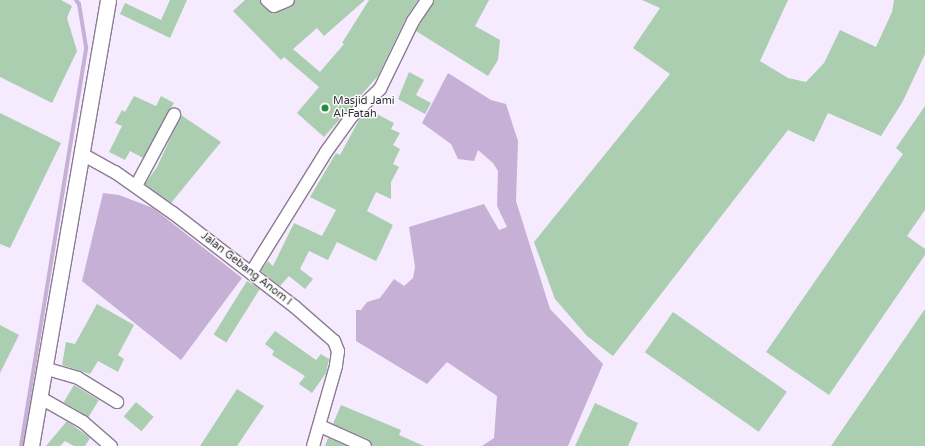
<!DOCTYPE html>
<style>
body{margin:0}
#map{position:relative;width:925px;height:446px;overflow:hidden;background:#f6eafe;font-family:"Varela Round",sans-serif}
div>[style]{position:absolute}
.water>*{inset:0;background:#c7b0d6}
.stream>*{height:4px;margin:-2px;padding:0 2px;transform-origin:2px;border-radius:2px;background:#c7b0d6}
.building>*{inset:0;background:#aaceaf;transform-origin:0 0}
.roads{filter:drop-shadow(1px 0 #8a7c93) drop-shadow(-1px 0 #8a7c93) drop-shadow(0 1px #8a7c93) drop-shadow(0 -1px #8a7c93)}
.minor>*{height:12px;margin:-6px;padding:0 6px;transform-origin:6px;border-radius:6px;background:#fff}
.tertiary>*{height:15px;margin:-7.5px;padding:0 7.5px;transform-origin:7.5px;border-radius:7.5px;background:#fff}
.dots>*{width:11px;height:11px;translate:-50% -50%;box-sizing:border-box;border:2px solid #fcfcfc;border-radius:50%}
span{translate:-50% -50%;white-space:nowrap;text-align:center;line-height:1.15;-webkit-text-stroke:3px #fcfcfc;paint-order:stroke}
.poi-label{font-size:11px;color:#342f38}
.left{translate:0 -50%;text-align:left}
.street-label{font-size:11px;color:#342f38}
</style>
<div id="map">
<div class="water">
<div style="clip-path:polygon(448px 73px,491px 100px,506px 104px,518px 141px,516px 201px,550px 309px,603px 364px,568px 446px,482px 446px,494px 438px,497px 396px,447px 362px,427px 384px,356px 341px,356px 310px,361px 310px,367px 302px,380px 298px,394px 279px,404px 286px,413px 278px,415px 267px,409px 227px,484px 204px,499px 230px,507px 227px,497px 206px,498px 171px,493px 163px,478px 150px,474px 161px,458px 159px,451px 144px,422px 123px)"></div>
<div style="clip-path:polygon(103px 193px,119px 195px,153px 208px,242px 278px,181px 360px,82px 281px)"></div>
</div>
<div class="stream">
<div style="left:21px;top:446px;width:404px;rotate:-80.7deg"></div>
<div style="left:86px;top:47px;width:44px;rotate:-99.2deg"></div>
<div style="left:79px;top:4px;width:5px;rotate:-127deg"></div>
</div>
<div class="building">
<div style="clip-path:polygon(0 0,61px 0,72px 6px,67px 18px,77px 51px,52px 103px,0 77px)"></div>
<div style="clip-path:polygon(170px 0,187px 0,170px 38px,120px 14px,125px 3px,161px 20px)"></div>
<div style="clip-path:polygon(245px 0,260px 0,262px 6px,273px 13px,291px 7px,295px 0,365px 0,324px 36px,317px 28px,293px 49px,320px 72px,344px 44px,342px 43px,369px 0,418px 0,406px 18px,378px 76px,324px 137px,297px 113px,319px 87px,284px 57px,281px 60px,233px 11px)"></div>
<div style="clip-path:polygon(434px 0,489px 0,475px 26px,500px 40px,498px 60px,488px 76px,416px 31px)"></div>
<div style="clip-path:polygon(642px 0,788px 0,760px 61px,788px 78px,806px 82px,824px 63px,840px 30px,876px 47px,892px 12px,894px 0,925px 0,925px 54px,903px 101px,881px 136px,828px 113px,814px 142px,788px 130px,613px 356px,587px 336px,555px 299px,534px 242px,670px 74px,633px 48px,660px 8px)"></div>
<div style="clip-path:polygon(409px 72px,424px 80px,416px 95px,431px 103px,425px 114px,398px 99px)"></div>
<div style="clip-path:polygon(134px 96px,156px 106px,161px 96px,174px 103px,143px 158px,130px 151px,125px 160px,109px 152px,122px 126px,115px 123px,122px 110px,125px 112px)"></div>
<div style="clip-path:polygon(925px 106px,925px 210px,907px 236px,925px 249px,925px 255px,829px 395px,766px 352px,903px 154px,896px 148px)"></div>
<div style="clip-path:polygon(369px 110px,394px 123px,391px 129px,400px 133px,393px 145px,400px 149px,393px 164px,399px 167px,391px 182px,391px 199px,376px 192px,367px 211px,393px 225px,380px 253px,376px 261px,337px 242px,328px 260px,309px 251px,300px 269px,313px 279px,305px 289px,289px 276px,280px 286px,261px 271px,268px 261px,273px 266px,294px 223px,322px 236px,336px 210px,310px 197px,336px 153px,340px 155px,359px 120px)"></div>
<div style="clip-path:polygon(0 113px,61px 143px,10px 248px,0 244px)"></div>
<div style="clip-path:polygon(181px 115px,221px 142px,171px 203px,145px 184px,157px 167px)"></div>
<div style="left:247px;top:281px;width:15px;height:63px;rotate:32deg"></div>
<div style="clip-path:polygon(97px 304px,134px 325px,118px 355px,124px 359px,118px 372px,98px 361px,90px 374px,62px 365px,66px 342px,75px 344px)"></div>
<div style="clip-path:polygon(925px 309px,925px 446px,831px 446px)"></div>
<div style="left:673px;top:312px;width:139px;height:49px;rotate:35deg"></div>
<div style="clip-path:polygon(0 325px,19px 335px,0 373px)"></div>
<div style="clip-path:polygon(275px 331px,316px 360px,321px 354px,329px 359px,326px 373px,312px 393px,299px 384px,305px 376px,272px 355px,274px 351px,265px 344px)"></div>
<div style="left:74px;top:385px;width:29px;height:20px;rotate:31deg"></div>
<div style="clip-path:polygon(237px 389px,264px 406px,237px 446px,200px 446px)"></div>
<div style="left:136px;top:402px;width:23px;height:19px;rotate:40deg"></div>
<div style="clip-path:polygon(595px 403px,638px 423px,628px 446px,575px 446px)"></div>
<div style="clip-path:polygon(341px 405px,401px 430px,399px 435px,424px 446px,372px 446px,368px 439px,333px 424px)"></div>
<div style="clip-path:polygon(67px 421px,90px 438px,85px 446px,74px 446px,65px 441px,60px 446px,46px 446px)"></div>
<div style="clip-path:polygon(328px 438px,347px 446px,325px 446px)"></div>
</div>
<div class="roads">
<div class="minor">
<div style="left:267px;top:0;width:9px;rotate:41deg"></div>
<div style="left:274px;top:6px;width:15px;rotate:-23deg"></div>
<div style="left:82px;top:154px;width:38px;rotate:29deg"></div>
<div style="left:115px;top:172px;width:71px;rotate:35.3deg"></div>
<div style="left:173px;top:213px;width:154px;rotate:37.6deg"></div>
<div style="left:295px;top:307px;width:52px;rotate:41.1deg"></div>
<div style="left:334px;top:341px;width:11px;rotate:68deg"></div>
<div style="left:338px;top:351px;width:15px;rotate:98deg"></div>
<div style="left:336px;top:366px;width:83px;rotate:106deg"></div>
<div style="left:136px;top:186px;width:81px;rotate:-61.8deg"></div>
<div style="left:251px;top:273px;width:142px;rotate:-58.2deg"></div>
<div style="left:326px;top:152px;width:44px;rotate:-54.2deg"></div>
<div style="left:352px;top:116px;width:39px;rotate:-44deg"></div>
<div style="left:380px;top:89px;width:76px;rotate:-64.1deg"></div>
<div style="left:413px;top:21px;width:25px;rotate:-56deg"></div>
<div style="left:44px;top:368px;width:35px;rotate:16deg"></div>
<div style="left:78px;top:378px;width:46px;rotate:31.6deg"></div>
<div style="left:39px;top:397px;width:51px;rotate:29.6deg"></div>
<div style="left:83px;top:422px;width:37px;rotate:41deg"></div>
<div style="left:320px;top:426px;width:49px;rotate:24deg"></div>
</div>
<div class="tertiary">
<div style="left:31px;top:446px;width:453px;rotate:-80.2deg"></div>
</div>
</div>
<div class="dots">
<div style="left:325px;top:108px;background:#248c43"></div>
</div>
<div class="poi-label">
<span class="left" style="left:333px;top:108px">Masjid Jami<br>Al-Fatah</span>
</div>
<div class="street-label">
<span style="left:246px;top:269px;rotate:38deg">Jalan Gebang Anom I</span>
</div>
</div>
